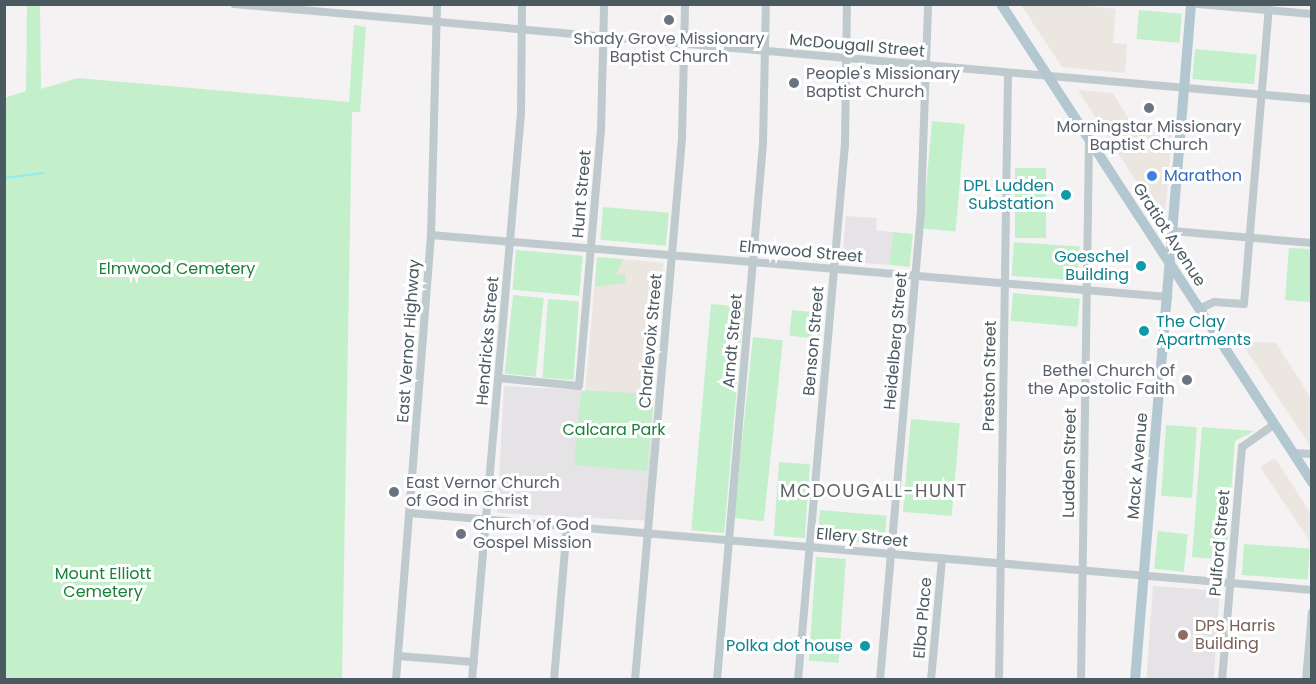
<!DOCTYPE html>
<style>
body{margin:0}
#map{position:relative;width:1316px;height:684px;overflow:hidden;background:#f4f2f3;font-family:Poppins,sans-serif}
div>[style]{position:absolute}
.commercial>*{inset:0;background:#ebe6e0;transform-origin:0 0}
.education>*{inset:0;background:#e5e3e5;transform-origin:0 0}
.green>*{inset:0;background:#c3f0cb;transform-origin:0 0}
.stream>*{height:2px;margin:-1px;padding:0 1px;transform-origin:1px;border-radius:1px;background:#91ebec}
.minor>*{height:8px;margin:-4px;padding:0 4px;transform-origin:4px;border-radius:4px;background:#becace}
.major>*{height:10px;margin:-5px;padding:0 5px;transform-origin:5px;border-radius:5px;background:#b3c7d0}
.dots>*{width:16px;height:16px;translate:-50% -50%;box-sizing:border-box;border:3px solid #fff;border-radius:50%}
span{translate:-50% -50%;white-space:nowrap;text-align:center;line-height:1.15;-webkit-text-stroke:6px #fff;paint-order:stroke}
.worship-label{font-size:16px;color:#5b616d}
.left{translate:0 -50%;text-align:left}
.right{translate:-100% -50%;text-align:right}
.street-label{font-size:16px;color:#4a5a60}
.shop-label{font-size:16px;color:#366cbe}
.culture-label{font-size:16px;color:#0d838f}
.park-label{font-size:16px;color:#198238}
.education-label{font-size:16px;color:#785e54}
.neighbourhood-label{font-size:18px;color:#5f6467;letter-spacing:1.5px}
.frame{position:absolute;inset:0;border:6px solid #4a5a60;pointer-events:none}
</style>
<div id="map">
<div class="commercial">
<div style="clip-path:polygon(1073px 4px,1116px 9px,1113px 43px,1127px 44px,1125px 73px,1062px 67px,1021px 5px)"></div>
<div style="clip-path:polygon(1078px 90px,1113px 93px,1136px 131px,1172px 133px,1165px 216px,1159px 217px)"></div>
<div style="left:597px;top:257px;width:67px;height:133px;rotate:5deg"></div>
<div style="clip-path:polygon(1240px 341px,1276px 343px,1311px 398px,1311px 447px)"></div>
<div style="clip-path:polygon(1275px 458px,1311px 514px,1311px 543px,1260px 467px)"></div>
</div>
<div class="education">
<div style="clip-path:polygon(846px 216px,877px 218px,876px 230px,893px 232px,890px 265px,842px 261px)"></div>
<div style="left:504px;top:386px;width:150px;height:127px;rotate:3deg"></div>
<div style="left:1153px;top:586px;width:67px;height:93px;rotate:4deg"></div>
</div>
<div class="green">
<div style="clip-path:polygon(27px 5px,40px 5px,41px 89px,78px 78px,349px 102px,354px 25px,366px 27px,360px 112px,352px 112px,342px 679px,5px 679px,4px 98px,26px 91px)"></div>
<div style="left:1139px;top:10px;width:43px;height:29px;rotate:5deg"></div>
<div style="left:1195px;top:49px;width:62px;height:30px;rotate:5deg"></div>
<div style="left:932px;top:121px;width:33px;height:108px;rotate:5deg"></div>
<div style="left:1015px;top:168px;width:31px;height:70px"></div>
<div style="left:603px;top:207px;width:66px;height:33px;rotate:5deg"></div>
<div style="left:893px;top:232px;width:20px;height:33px;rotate:6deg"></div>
<div style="left:1014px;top:242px;width:66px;height:34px;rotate:4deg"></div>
<div style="clip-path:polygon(1289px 248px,1311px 249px,1311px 302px,1285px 300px)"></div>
<div style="left:516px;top:250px;width:67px;height:40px;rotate:5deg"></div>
<div style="clip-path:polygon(597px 257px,623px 259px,616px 275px,626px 274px,625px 283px,595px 287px)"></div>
<div style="left:1013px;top:293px;width:67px;height:28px;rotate:5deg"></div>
<div style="left:513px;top:295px;width:31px;height:79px;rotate:6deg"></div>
<div style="left:548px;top:299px;width:31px;height:79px;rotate:4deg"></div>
<div style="left:711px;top:304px;width:33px;height:227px;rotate:5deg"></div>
<div style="left:792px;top:310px;width:31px;height:26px;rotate:6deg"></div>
<div style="left:753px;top:337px;width:30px;height:182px;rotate:6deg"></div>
<div style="clip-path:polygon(586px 390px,654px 395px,647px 471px,574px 465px,581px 393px)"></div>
<div style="left:911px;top:419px;width:49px;height:93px;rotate:5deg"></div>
<div style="left:1166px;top:425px;width:31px;height:71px;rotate:4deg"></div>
<div style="clip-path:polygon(1202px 427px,1254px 431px,1235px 441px,1226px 560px,1192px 557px)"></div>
<div style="left:779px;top:462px;width:31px;height:74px;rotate:4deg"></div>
<div style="left:820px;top:510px;width:67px;height:29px;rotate:5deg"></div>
<div style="left:1158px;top:531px;width:30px;height:38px;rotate:6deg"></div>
<div style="left:1244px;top:544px;width:66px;height:31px;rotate:4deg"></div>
<div style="left:816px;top:557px;width:30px;height:104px;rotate:4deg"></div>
</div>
<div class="stream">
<div style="left:4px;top:178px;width:40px;rotate:-7.1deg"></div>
</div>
<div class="minor">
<div style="left:234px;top:4px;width:1082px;rotate:5.04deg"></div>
<div style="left:1198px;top:4px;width:114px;rotate:5deg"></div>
<div style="left:1172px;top:231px;width:141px;rotate:4.9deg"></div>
<div style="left:431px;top:235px;width:740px;rotate:4.81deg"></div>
<div style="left:1199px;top:309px;width:17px;rotate:-25deg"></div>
<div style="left:1214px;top:302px;width:30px;rotate:4deg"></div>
<div style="left:1244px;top:304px;width:301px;rotate:-85.2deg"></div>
<div style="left:498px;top:378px;width:81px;rotate:5.6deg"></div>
<div style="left:579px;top:386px;width:256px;rotate:-85.1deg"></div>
<div style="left:601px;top:131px;width:127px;rotate:-88.6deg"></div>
<div style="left:1293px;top:453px;width:19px;rotate:3deg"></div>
<div style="left:409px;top:513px;width:906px;rotate:4.87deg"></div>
<div style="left:398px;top:656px;width:76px;rotate:4.5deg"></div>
<div style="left:396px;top:680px;width:446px;rotate:-85.5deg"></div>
<div style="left:431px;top:235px;width:231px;rotate:-88.5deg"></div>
<div style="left:472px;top:680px;width:569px;rotate:-85.06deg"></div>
<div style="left:521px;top:113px;width:109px;rotate:-89.5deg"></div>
<div style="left:554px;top:680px;width:155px;rotate:-85.2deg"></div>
<div style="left:635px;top:680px;width:544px;rotate:-85.04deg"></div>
<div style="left:682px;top:138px;width:134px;rotate:-88.7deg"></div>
<div style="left:717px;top:680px;width:539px;rotate:-85.1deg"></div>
<div style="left:763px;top:143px;width:139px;rotate:-88.8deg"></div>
<div style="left:798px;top:680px;width:538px;rotate:-84.99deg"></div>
<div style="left:845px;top:144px;width:140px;rotate:-89.2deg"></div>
<div style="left:880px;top:680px;width:475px;rotate:-85deg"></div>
<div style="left:921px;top:207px;width:203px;rotate:-88deg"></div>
<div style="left:931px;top:680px;width:122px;rotate:-84.8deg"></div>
<div style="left:999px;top:680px;width:607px;rotate:-89.15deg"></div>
<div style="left:1081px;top:680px;width:540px;rotate:-89.15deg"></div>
<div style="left:1222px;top:680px;width:234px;rotate:-85.1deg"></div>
<div style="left:1242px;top:447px;width:39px;rotate:-35deg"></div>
<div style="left:1306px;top:680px;width:68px;rotate:-85deg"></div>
</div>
<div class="major">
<div style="left:1001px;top:4px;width:570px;rotate:56.95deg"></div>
<div style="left:1135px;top:680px;width:678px;rotate:-85.26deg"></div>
</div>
<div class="dots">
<div style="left:669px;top:20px;background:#6b7280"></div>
<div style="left:794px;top:83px;background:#6b7280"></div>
<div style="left:1149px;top:108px;background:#6b7280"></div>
<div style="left:1152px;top:176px;background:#3f7fe0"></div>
<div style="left:1066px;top:195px;background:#0f9aa8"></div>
<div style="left:1141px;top:266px;background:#0f9aa8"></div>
<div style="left:1144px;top:331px;background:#0f9aa8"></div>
<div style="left:1187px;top:380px;background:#6b7280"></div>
<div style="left:394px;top:492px;background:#6b7280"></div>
<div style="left:461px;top:534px;background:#6b7280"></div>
<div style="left:1183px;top:635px;background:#8d6e63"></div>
<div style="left:865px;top:646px;background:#0f9aa8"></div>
</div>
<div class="worship-label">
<span style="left:669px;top:48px">Shady Grove Missionary<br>Baptist Church</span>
<span class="left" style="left:806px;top:83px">People's Missionary<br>Baptist Church</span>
<span style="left:1149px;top:136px">Morningstar Missionary<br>Baptist Church</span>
<span class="right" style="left:1175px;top:380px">Bethel Church of<br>the Apostolic Faith</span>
<span class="left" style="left:406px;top:492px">East Vernor Church<br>of God in Christ</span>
<span class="left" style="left:473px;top:534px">Church of God<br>Gospel Mission</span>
</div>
<div class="street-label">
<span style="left:857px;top:46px;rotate:5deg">McDougall Street</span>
<span style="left:582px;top:194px;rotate:-85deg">Hunt Street</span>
<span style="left:1169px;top:235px;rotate:57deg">Gratiot Avenue</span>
<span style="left:801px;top:252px;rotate:5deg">Elmwood Street</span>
<span style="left:409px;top:341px;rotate:-86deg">East Vernor Highway</span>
<span style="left:488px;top:341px;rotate:-85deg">Hendricks Street</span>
<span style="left:651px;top:341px;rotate:-85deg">Charlevoix Street</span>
<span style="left:733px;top:341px;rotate:-85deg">Arndt Street</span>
<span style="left:814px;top:341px;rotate:-85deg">Benson Street</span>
<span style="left:896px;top:341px;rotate:-85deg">Heidelberg Street</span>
<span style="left:990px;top:376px;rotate:-89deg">Preston Street</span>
<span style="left:1070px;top:463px;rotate:-89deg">Ludden Street</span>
<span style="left:1138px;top:466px;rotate:-85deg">Mack Avenue</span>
<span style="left:862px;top:538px;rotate:5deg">Ellery Street</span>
<span style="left:1220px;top:543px;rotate:-85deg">Pulford Street</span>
<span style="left:923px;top:618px;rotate:-85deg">Elba Place</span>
</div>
<div class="shop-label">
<span class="left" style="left:1164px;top:176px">Marathon</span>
</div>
<div class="culture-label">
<span class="right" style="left:1054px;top:195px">DPL Ludden<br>Substation</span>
<span class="right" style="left:1129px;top:266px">Goeschel<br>Building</span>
<span class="left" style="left:1156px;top:331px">The Clay<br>Apartments</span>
<span class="right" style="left:853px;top:646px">Polka dot house</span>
</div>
<div class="park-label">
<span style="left:177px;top:269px">Elmwood Cemetery</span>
<span style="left:614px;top:430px">Calcara Park</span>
<span style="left:103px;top:583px">Mount Elliott<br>Cemetery</span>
</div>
<div class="education-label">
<span class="left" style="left:1195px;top:635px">DPS Harris<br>Building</span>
</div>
<div class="neighbourhood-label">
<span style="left:874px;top:491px">MCDOUGALL-HUNT</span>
</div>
<div class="frame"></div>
</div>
